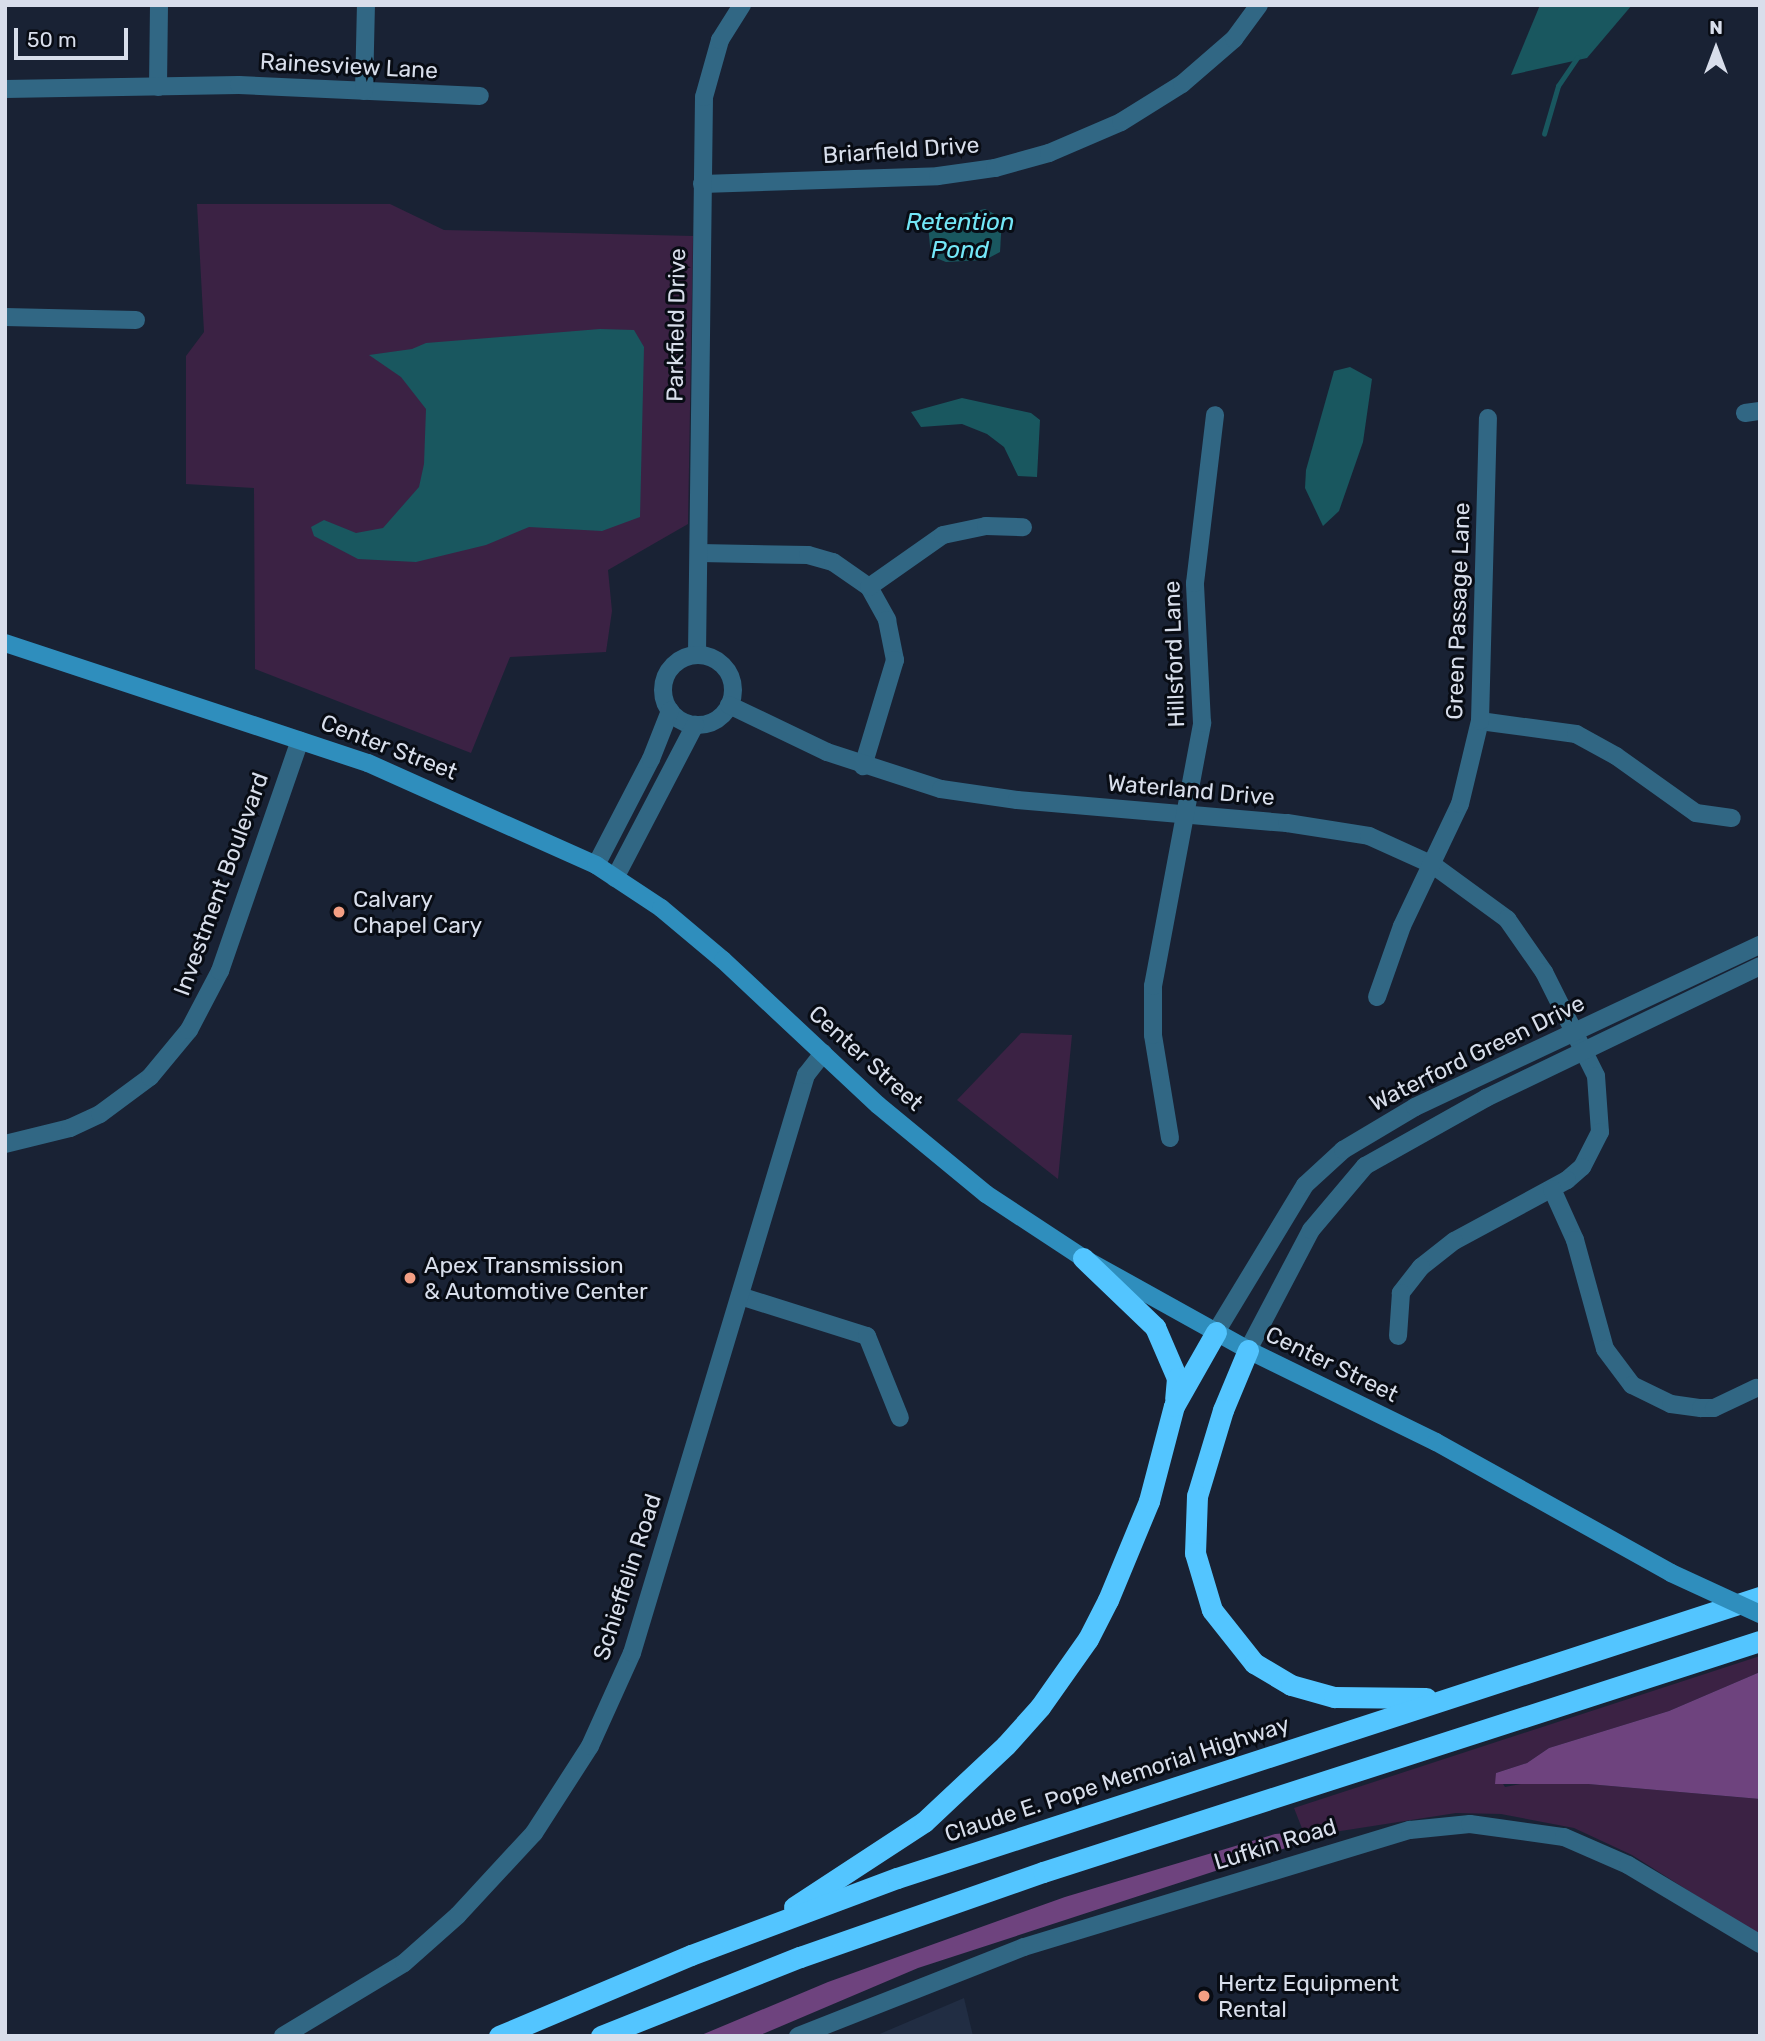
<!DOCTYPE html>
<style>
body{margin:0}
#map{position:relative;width:1765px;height:2041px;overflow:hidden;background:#192234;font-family:Rubik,sans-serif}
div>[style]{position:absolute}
.built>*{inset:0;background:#212d43}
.green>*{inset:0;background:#3b2244}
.forest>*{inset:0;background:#6e437e}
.water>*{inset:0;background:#19575f}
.stream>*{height:4.5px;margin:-2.25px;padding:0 2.25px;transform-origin:2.25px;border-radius:2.25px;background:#19575f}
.minor>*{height:18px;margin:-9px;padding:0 9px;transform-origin:9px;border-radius:9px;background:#316784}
.minor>.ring{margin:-9px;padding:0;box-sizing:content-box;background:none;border:18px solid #316784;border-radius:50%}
.tertiary>*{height:18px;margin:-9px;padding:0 9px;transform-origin:9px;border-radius:9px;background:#316784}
.secondary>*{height:18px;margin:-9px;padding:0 9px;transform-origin:9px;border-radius:9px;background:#2f8ebd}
.motorway>*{height:21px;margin:-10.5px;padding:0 10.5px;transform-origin:10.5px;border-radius:10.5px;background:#53c5ff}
.secondary-bridge>*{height:18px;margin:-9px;padding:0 9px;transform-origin:9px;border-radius:9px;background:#2f8ebd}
.dots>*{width:19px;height:19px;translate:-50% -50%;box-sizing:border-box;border:4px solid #080c14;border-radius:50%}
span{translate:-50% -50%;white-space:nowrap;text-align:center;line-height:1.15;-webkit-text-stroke:6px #080c14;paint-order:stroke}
.street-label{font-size:23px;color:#d8deeb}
.poi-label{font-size:23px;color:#d8deeb}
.left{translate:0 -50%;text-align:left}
.water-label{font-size:24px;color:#73e7f7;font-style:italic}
.frame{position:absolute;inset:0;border:7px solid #d8deeb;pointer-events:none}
.north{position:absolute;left:1681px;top:14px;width:70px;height:70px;-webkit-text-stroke:5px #080c14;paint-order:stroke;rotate:0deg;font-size:19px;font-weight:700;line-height:28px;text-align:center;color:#d8deeb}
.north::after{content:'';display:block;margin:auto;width:24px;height:32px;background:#d8deeb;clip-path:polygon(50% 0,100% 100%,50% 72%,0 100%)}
.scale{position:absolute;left:14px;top:28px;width:114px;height:32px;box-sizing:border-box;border:4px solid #d8deeb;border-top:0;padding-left:9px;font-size:21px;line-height:24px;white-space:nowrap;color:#d8deeb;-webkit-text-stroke:5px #080c14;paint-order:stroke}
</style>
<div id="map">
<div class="built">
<div style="clip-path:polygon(964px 1998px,973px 2036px,875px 2036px)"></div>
</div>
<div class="green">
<div style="clip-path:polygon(197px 204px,390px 204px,444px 230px,693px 236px,688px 524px,608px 570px,612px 611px,606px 652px,510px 657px,471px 753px,255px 669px,254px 488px,186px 484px,186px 356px,204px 332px)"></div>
<div style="clip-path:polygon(1021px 1033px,1072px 1035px,1058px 1179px,957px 1100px)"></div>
<div style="clip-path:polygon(1760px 1656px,1760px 1672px,1669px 1711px,1549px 1748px,1527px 1763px,1496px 1773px,1505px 1787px,1531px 1782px,1588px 1784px,1760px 1799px,1760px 1936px,1632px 1855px,1574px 1828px,1501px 1814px,1456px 1813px,1315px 1835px,1303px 1831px,1294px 1808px)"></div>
</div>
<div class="forest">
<div style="clip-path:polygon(1760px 1672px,1760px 1799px,1588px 1784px,1495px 1784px,1496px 1773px,1527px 1763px,1549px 1748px,1669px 1711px)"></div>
<div style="clip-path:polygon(1314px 1831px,1315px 1835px,1305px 1841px,1280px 1850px,918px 1968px,758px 2036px,699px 2036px,828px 1982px,1065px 1897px,1275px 1834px)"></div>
</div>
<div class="water">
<div style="clip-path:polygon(1540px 5px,1632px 5px,1587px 58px,1511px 75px)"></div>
<div style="clip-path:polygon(985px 209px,1002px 218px,1000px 252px,985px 260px,946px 262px,931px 256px,928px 225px,933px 220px)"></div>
<div style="clip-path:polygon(600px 329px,634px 330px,644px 347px,640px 517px,602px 531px,529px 527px,486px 545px,416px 562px,358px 559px,314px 536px,311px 527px,324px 520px,356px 533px,383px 528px,419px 487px,424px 464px,426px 409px,401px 377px,369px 355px,412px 349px,426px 343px)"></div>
<div style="clip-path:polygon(1350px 367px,1372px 379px,1363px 442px,1339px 511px,1323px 526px,1305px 488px,1306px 470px,1334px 371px)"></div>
<div style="clip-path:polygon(962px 398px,1031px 413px,1040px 420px,1037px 477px,1018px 476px,1004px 447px,987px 434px,962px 424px,921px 427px,911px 412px)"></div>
</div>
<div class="stream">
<div style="left:1544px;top:134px;width:50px;rotate:-73.7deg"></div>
<div style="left:1558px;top:86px;width:34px;rotate:-56deg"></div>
</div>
<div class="minor">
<div style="left:158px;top:87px;width:82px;rotate:-89.3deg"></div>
<div style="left:5px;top:89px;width:234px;rotate:-1deg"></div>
<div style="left:239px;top:85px;width:241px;rotate:2.6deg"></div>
<div style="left:364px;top:91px;width:86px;rotate:-88.7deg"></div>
<div style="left:702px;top:184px;width:236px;rotate:-1.9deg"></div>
<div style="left:938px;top:176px;width:58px;rotate:-8deg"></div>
<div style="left:995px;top:168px;width:56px;rotate:-15.5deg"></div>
<div style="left:1049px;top:153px;width:78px;rotate:-23.3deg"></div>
<div style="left:1121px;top:122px;width:72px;rotate:-31.9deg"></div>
<div style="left:1182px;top:84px;width:69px;rotate:-40.9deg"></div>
<div style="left:1234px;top:39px;width:42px;rotate:-53.7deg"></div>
<div style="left:5px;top:317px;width:131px;rotate:1.3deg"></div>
<div style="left:1745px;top:413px;width:15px;rotate:-8deg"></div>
<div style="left:700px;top:553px;width:108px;rotate:1.1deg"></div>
<div style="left:808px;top:555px;width:26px;rotate:16deg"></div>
<div style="left:833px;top:562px;width:44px;rotate:34.8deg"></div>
<div style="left:869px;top:587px;width:38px;rotate:61deg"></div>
<div style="left:887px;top:620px;width:41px;rotate:78.7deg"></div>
<div style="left:895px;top:660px;width:111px;rotate:106.8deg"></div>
<div style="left:869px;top:587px;width:90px;rotate:-35.1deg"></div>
<div style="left:943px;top:535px;width:44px;rotate:-11.8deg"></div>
<div style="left:986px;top:526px;width:37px;rotate:2deg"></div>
<div style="left:697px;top:654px;width:557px;rotate:-89.28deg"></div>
<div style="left:704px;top:97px;width:59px;rotate:-74.3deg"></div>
<div style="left:720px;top:40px;width:41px;rotate:-57.8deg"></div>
<div class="ring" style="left:663px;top:655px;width:52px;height:52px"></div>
<div style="left:729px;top:705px;width:109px;rotate:25.6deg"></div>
<div style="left:827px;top:752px;width:120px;rotate:18deg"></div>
<div style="left:941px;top:789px;width:77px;rotate:8.2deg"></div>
<div style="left:1017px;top:800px;width:271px;rotate:4.9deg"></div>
<div style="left:1287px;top:823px;width:83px;rotate:9deg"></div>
<div style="left:1369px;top:836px;width:70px;rotate:24.4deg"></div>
<div style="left:1433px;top:865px;width:92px;rotate:36.1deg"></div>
<div style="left:1507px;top:919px;width:65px;rotate:55.1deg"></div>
<div style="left:1544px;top:972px;width:116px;rotate:63.4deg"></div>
<div style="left:1596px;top:1076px;width:56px;rotate:85.9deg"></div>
<div style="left:1600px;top:1132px;width:39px;rotate:117deg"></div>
<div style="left:1582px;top:1167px;width:20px;rotate:139deg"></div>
<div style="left:1567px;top:1180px;width:128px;rotate:151.6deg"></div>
<div style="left:1454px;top:1241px;width:42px;rotate:141.8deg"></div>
<div style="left:1421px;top:1267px;width:33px;rotate:128deg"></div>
<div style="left:1401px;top:1293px;width:43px;rotate:94deg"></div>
<div style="left:1480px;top:721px;width:97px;rotate:7.7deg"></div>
<div style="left:1576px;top:734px;width:46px;rotate:28.8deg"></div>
<div style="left:1616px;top:756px;width:98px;rotate:35.5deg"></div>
<div style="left:1696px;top:813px;width:36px;rotate:8deg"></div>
<div style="left:596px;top:865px;width:119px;rotate:-62.6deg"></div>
<div style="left:651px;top:759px;width:52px;rotate:-68.4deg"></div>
<div style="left:615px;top:878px;width:173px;rotate:-62.4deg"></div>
<div style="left:1377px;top:997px;width:75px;rotate:-70.6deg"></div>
<div style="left:1402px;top:926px;width:135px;rotate:-64.6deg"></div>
<div style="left:1460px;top:804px;width:85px;rotate:-76.5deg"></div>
<div style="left:1480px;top:721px;width:303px;rotate:-88.5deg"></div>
<div style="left:1170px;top:1138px;width:104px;rotate:-99.4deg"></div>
<div style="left:1153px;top:1035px;width:49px;rotate:-90deg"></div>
<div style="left:1153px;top:986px;width:268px;rotate:-79.4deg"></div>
<div style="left:1202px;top:723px;width:140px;rotate:-92.9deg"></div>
<div style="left:1195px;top:583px;width:169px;rotate:-83.2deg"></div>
<div style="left:5px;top:1144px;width:67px;rotate:-13.8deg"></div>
<div style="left:70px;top:1128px;width:33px;rotate:-25deg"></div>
<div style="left:100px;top:1114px;width:62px;rotate:-36.5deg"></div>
<div style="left:150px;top:1077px;width:61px;rotate:-50.3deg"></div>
<div style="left:189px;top:1030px;width:67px;rotate:-62.3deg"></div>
<div style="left:220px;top:971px;width:244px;rotate:-70.9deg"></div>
<div style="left:1552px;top:1189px;width:56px;rotate:65.7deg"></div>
<div style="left:1575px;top:1240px;width:113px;rotate:74.6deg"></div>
<div style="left:1605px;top:1349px;width:45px;rotate:53.1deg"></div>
<div style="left:1632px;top:1385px;width:43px;rotate:26deg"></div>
<div style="left:1671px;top:1404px;width:30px;rotate:8deg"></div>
<div style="left:1701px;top:1408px;width:13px"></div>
<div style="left:1714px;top:1408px;width:47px;rotate:-25.5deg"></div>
<div style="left:740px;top:1296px;width:133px;rotate:17.5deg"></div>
<div style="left:867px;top:1336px;width:88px;rotate:68.1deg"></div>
<div style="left:1216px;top:1332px;width:172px;rotate:-58.8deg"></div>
<div style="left:1305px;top:1185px;width:52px;rotate:-42.6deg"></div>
<div style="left:1343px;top:1150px;width:84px;rotate:-30.8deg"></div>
<div style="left:1415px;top:1107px;width:381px;rotate:-25.2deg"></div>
<div style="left:1248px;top:1350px;width:136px;rotate:-62.3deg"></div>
<div style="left:1311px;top:1230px;width:84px;rotate:-49.8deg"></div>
<div style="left:1365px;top:1166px;width:139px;rotate:-29.3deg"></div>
<div style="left:1486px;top:1098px;width:304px;rotate:-25.7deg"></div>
<div style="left:798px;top:2036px;width:243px;rotate:-21.5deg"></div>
<div style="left:1024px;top:1947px;width:403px;rotate:-16.9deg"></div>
<div style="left:1410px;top:1830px;width:60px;rotate:-5.7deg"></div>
<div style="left:1470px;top:1824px;width:95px;rotate:7.9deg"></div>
<div style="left:1564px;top:1837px;width:70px;rotate:23.6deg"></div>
<div style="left:1628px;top:1865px;width:154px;rotate:30.9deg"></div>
</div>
<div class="tertiary">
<div style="left:283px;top:2036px;width:141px;rotate:-31.1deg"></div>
<div style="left:404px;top:1963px;width:72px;rotate:-41.6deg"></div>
<div style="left:458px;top:1915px;width:112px;rotate:-47.2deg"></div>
<div style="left:534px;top:1833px;width:103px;rotate:-57.2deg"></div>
<div style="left:590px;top:1746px;width:102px;rotate:-65.7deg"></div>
<div style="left:632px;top:1653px;width:604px;rotate:-73.25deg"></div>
<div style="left:806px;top:1075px;width:28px;rotate:-52deg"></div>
</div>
<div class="secondary">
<div style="left:5px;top:643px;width:382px;rotate:18.3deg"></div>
<div style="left:368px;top:763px;width:250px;rotate:24.1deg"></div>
<div style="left:596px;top:865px;width:78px;rotate:33.5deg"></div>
<div style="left:661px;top:908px;width:81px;rotate:40deg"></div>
<div style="left:723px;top:960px;width:212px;rotate:43.1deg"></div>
<div style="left:878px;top:1105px;width:140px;rotate:39.5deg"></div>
<div style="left:986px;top:1194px;width:116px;rotate:33.4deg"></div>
<div style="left:1083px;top:1258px;width:189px;rotate:29.1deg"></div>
<div style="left:1248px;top:1350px;width:209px;rotate:26.1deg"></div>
<div style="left:1436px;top:1442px;width:269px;rotate:29.1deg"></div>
</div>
<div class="motorway">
<div style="left:1083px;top:1258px;width:100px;rotate:43.8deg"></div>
<div style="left:1155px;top:1327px;width:56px;rotate:66.7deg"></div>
<div style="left:1177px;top:1378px;width:21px;rotate:95deg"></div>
<div style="left:1248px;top:1350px;width:65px;rotate:112.6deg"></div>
<div style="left:1223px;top:1410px;width:90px;rotate:106.8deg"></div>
<div style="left:1197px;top:1496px;width:57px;rotate:92deg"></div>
<div style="left:1195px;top:1553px;width:59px;rotate:73.4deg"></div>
<div style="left:1212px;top:1610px;width:68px;rotate:51.6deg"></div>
<div style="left:1254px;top:1663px;width:43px;rotate:30.7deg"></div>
<div style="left:1291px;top:1685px;width:45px;rotate:15.6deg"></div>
<div style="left:1334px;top:1697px;width:92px;rotate:0.6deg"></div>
<div style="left:794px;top:1907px;width:155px;rotate:-33.2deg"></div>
<div style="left:924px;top:1822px;width:112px;rotate:-43.2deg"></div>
<div style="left:1006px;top:1745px;width:51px;rotate:-48.2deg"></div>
<div style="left:1040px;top:1707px;width:83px;rotate:-54.8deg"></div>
<div style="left:1088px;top:1639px;width:44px;rotate:-62.9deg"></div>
<div style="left:1108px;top:1600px;width:107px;rotate:-67.5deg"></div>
<div style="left:1149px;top:1501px;width:98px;rotate:-75.3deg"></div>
<div style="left:1174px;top:1406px;width:85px;rotate:-60.4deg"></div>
<div style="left:499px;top:2036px;width:208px;rotate:-22.9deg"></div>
<div style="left:691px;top:1955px;width:220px;rotate:-20.5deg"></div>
<div style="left:897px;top:1878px;width:908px;rotate:-18.04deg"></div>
<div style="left:601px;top:2036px;width:214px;rotate:-21.7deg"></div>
<div style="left:800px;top:1957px;width:257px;rotate:-19.3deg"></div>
<div style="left:1043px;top:1872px;width:753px;rotate:-17.86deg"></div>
</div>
<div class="secondary-bridge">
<div style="left:1671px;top:1573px;width:98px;rotate:24.7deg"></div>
</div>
<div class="dots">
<div style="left:339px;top:912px;background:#f39f84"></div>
<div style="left:410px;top:1278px;background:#f39f84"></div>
<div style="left:1204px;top:1996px;background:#f39f84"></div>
</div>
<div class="street-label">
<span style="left:349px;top:66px;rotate:3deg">Rainesview Lane</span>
<span style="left:901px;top:150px;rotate:-4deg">Briarfield Drive</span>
<span style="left:676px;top:325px;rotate:-89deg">Parkfield Drive</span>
<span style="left:1458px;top:611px;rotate:-88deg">Green Passage Lane</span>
<span style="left:1174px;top:654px;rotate:-92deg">Hillsford Lane</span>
<span style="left:389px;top:747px;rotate:21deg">Center Street</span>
<span style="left:1191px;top:790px;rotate:5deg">Waterland Drive</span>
<span style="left:221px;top:884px;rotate:-70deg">Investment Boulevard</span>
<span style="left:1477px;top:1053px;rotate:-26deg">Waterford Green Drive</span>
<span style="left:866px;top:1058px;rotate:42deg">Center Street</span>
<span style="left:1332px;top:1364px;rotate:26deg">Center Street</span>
<span style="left:627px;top:1577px;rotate:-72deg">Schieffelin Road</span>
<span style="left:1117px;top:1779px;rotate:-18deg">Claude E. Pope Memorial Highway</span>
<span style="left:1275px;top:1844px;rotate:-17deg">Lufkin Road</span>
</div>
<div class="poi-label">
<span class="left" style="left:353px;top:912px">Calvary<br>Chapel Cary</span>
<span class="left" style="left:424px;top:1278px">Apex Transmission<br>&amp; Automotive Center</span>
<span class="left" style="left:1218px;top:1996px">Hertz Equipment<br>Rental</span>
</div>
<div class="water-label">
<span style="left:960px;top:237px">Retention<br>Pond</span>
</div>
<div class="frame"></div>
<div class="north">N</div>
<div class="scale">50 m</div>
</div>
